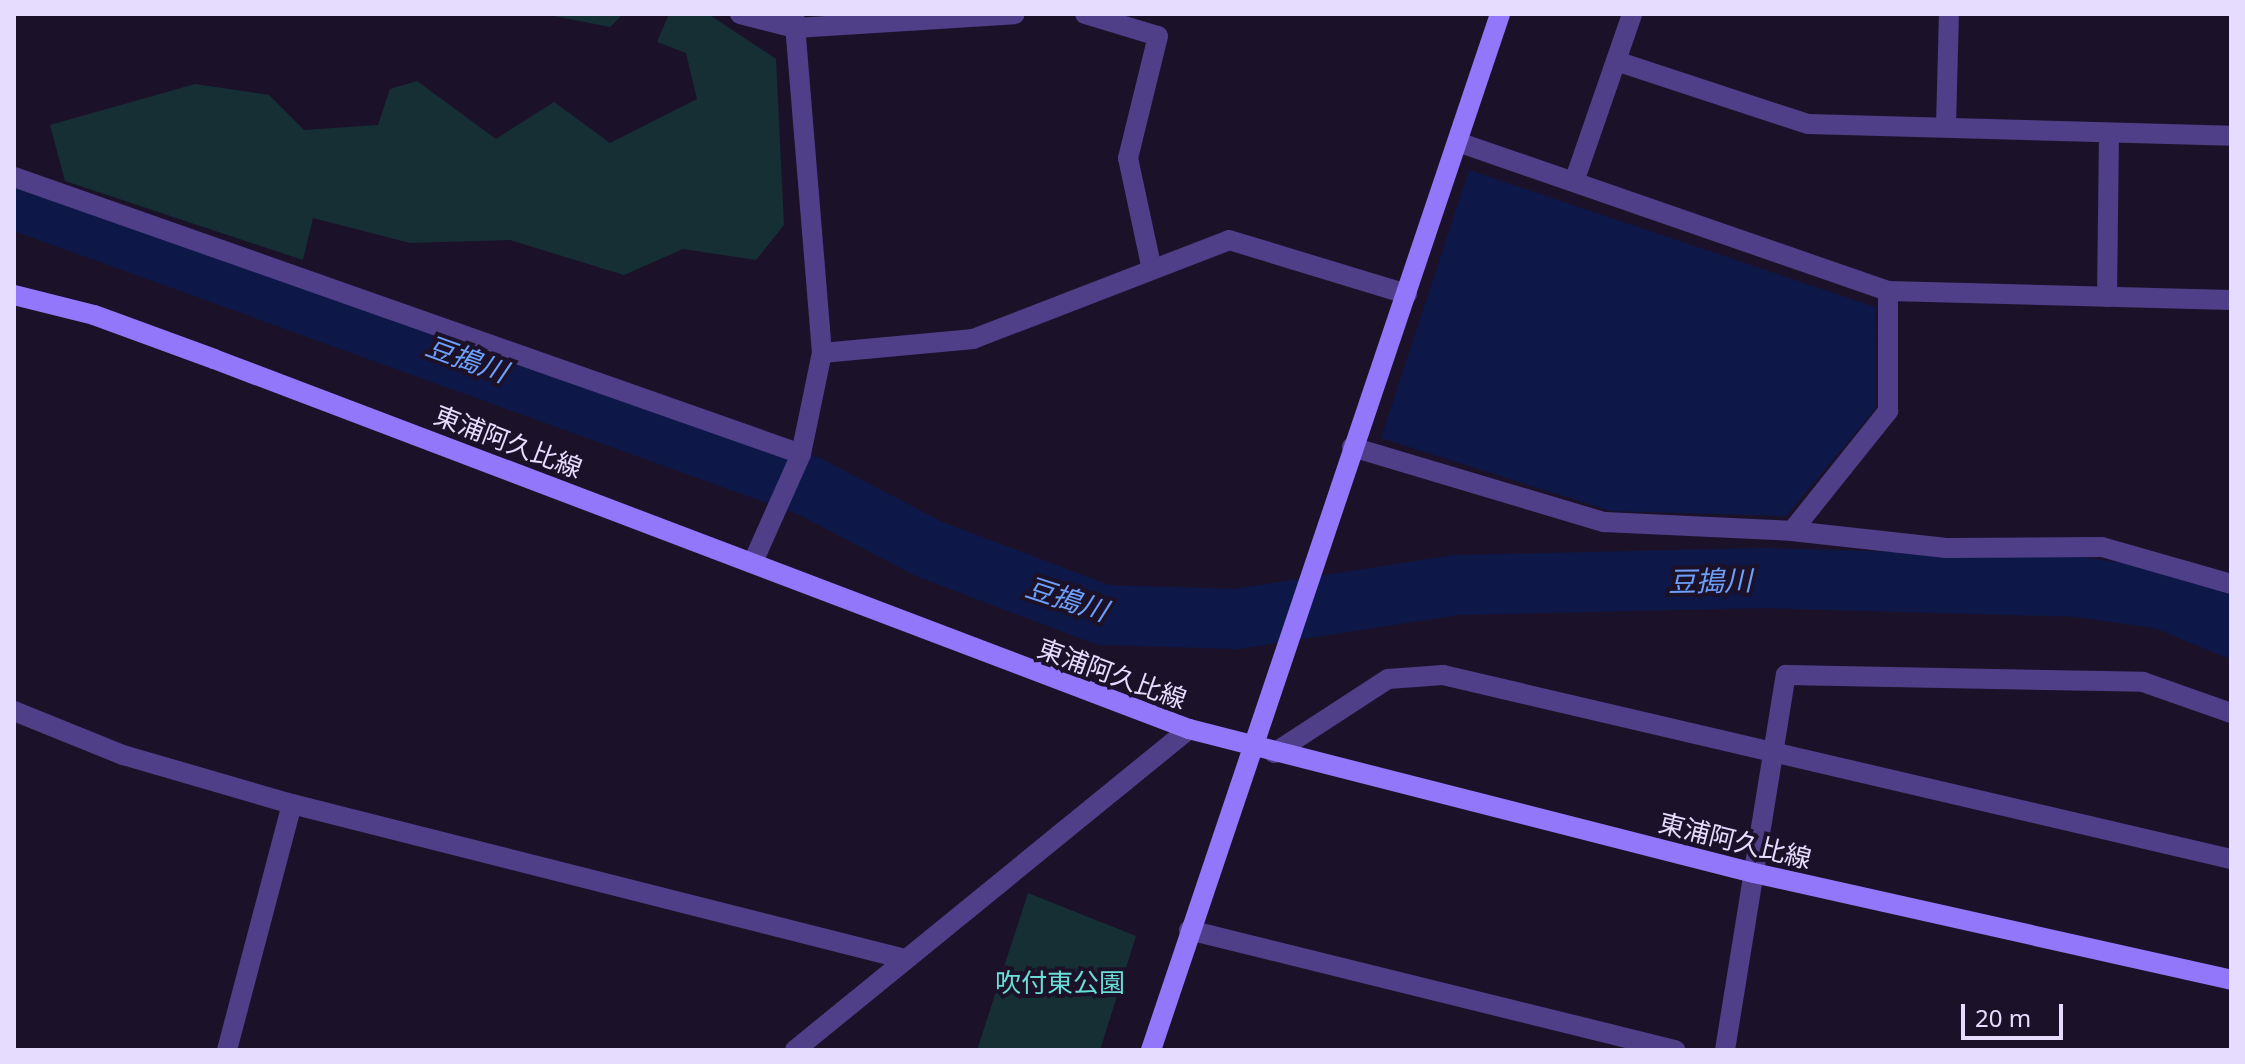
<!DOCTYPE html>
<meta charset="utf-8">
<style>
body{margin:0}
#map{position:relative;width:2245px;height:1064px;overflow:hidden;background:#1b122a;font-family:"Noto Sans","Noto Sans JP",sans-serif}
div>[style]{position:absolute}
.green>*{inset:0;background:#152f34}
.water>*{inset:0;background:#0d1848}
.river>*{height:60px;margin:-30px;padding:0 30px;transform-origin:30px;border-radius:30px;background:#0d1848}
.street>*{height:20px;margin:-10px;padding:0 10px;transform-origin:10px;border-radius:10px;background:#4f3f88}
.secondary>*{height:20px;margin:-10px;padding:0 10px;transform-origin:10px;border-radius:10px;background:#9277fb}
span{translate:-50% -50%;white-space:nowrap;text-align:center;line-height:1.15;-webkit-text-stroke:8px #1b122a;paint-order:stroke}
.street-label{font-size:26px;color:#e6dcfe}
.park-label{font-size:26px;color:#69ddd6}
.water-label{font-size:28px;color:#6e9ffa;font-style:italic}
.frame{position:absolute;inset:0;border:16px solid #e6dcfe;pointer-events:none}
.scale{position:absolute;left:1961px;top:1004px;width:102px;height:36px;box-sizing:border-box;border:4px solid #e6dcfe;border-top:0;padding-left:10px;font-size:24px;line-height:28px;white-space:nowrap;color:#e6dcfe;-webkit-text-stroke:6px #1b122a;paint-order:stroke}
</style>
<div id="map">
<div class="green">
<div style="clip-path:polygon(544px 14px,623px 14px,610px 27px)"></div>
<div style="clip-path:polygon(669px 14px,708px 14px,776px 59px,784px 225px,756px 260px,683px 249px,624px 275px,510px 240px,410px 243px,313px 218px,303px 260px,65px 181px,50px 125px,195px 84px,269px 95px,304px 130px,378px 125px,390px 89px,417px 81px,496px 139px,554px 102px,610px 143px,697px 99px,686px 53px,657px 42px)"></div>
<div style="clip-path:polygon(1028px 893px,1136px 936px,1100px 1050px,977px 1050px)"></div>
</div>
<div class="water">
<div style="clip-path:polygon(1469px 170px,1875px 307px,1876px 408px,1786px 516px,1611px 511px,1381px 438px)"></div>
</div>
<div class="river">
<div style="left:14px;top:199px;width:847px;rotate:19.87deg"></div>
<div style="left:811px;top:487px;width:133px;rotate:27.7deg"></div>
<div style="left:929px;top:549px;width:187px;rotate:20.7deg"></div>
<div style="left:1104px;top:615px;width:132px;rotate:1.7deg"></div>
<div style="left:1236px;top:619px;width:222px;rotate:-8.8deg"></div>
<div style="left:1455px;top:585px;width:306px;rotate:-1.3deg"></div>
<div style="left:1761px;top:578px;width:318px;rotate:1.6deg"></div>
<div style="left:2079px;top:587px;width:85px;rotate:8.1deg"></div>
<div style="left:2163px;top:599px;width:74px;rotate:22.4deg"></div>
</div>
<div class="street">
<div style="left:740px;top:14px;width:57px;rotate:14.3deg"></div>
<div style="left:795px;top:28px;width:220px;rotate:-3.6deg"></div>
<div style="left:1085px;top:14px;width:76px;rotate:16.8deg"></div>
<div style="left:1158px;top:36px;width:126px;rotate:103.8deg"></div>
<div style="left:1128px;top:158px;width:109px;rotate:77.9deg"></div>
<div style="left:1616px;top:61px;width:202px;rotate:18.2deg"></div>
<div style="left:1808px;top:124px;width:423px;rotate:1.6deg"></div>
<div style="left:1946px;top:126px;width:112px;rotate:-88.5deg"></div>
<div style="left:14px;top:177px;width:834px;rotate:19.39deg"></div>
<div style="left:1575px;top:179px;width:175px;rotate:-70.9deg"></div>
<div style="left:1888px;top:291px;width:343px;rotate:1.5deg"></div>
<div style="left:2107px;top:297px;width:163px;rotate:-89.3deg"></div>
<div style="left:822px;top:353px;width:152px;rotate:-5.3deg"></div>
<div style="left:973px;top:339px;width:274px;rotate:-21.1deg"></div>
<div style="left:1229px;top:240px;width:186px;rotate:16.9deg"></div>
<div style="left:1352px;top:447px;width:263px;rotate:16.6deg"></div>
<div style="left:1604px;top:522px;width:188px;rotate:2.7deg"></div>
<div style="left:1792px;top:531px;width:154px;rotate:-51.3deg"></div>
<div style="left:1888px;top:411px;width:120px;rotate:-90deg"></div>
<div style="left:1888px;top:291px;width:452px;rotate:-160.9deg"></div>
<div style="left:1792px;top:531px;width:155px;rotate:6.3deg"></div>
<div style="left:1946px;top:548px;width:156px;rotate:-0.4deg"></div>
<div style="left:2102px;top:547px;width:134px;rotate:16deg"></div>
<div style="left:753px;top:562px;width:118px;rotate:-66deg"></div>
<div style="left:801px;top:454px;width:103px;rotate:-78.3deg"></div>
<div style="left:822px;top:353px;width:340px;rotate:-94.7deg"></div>
<div style="left:14px;top:711px;width:118px;rotate:22deg"></div>
<div style="left:123px;top:755px;width:176px;rotate:16.2deg"></div>
<div style="left:292px;top:804px;width:628px;rotate:14.19deg"></div>
<div style="left:1274px;top:753px;width:136px;rotate:-33deg"></div>
<div style="left:1388px;top:679px;width:55px;rotate:-4.2deg"></div>
<div style="left:1443px;top:675px;width:809px;rotate:13.14deg"></div>
<div style="left:1189px;top:930px;width:501px;rotate:13.87deg"></div>
<div style="left:227px;top:1050px;width:254px;rotate:-75.2deg"></div>
<div style="left:795px;top:1050px;width:508px;rotate:-39.17deg"></div>
<div style="left:1725px;top:1050px;width:380px;rotate:-80.8deg"></div>
<div style="left:1786px;top:675px;width:357px;rotate:1.1deg"></div>
<div style="left:2143px;top:682px;width:93px;rotate:19.4deg"></div>
</div>
<div class="secondary">
<div style="left:14px;top:295px;width:82px;rotate:14deg"></div>
<div style="left:94px;top:315px;width:128px;rotate:20.1deg"></div>
<div style="left:214px;top:359px;width:1043px;rotate:20.78deg"></div>
<div style="left:1189px;top:729px;width:583px;rotate:14.3deg"></div>
<div style="left:1754px;top:873px;width:489px;rotate:12.6deg"></div>
<div style="left:1151px;top:1050px;width:1093px;rotate:-71.38deg"></div>
</div>
<div class="street-label">
<span style="left:508px;top:442px;rotate:21deg">東浦阿久比線</span>
<span style="left:1112px;top:674px;rotate:20deg">東浦阿久比線</span>
<span style="left:1735px;top:841px;rotate:14deg">東浦阿久比線</span>
</div>
<div class="park-label">
<span style="left:1060px;top:983px">吹付東公園</span>
</div>
<div class="water-label">
<span style="left:467px;top:358px;rotate:20deg">豆搗川</span>
<span style="left:1710px;top:580px;rotate:-1deg">豆搗川</span>
<span style="left:1067px;top:598px;rotate:18deg">豆搗川</span>
</div>
<div class="frame"></div>
<div class="scale">20 m</div>
</div>
